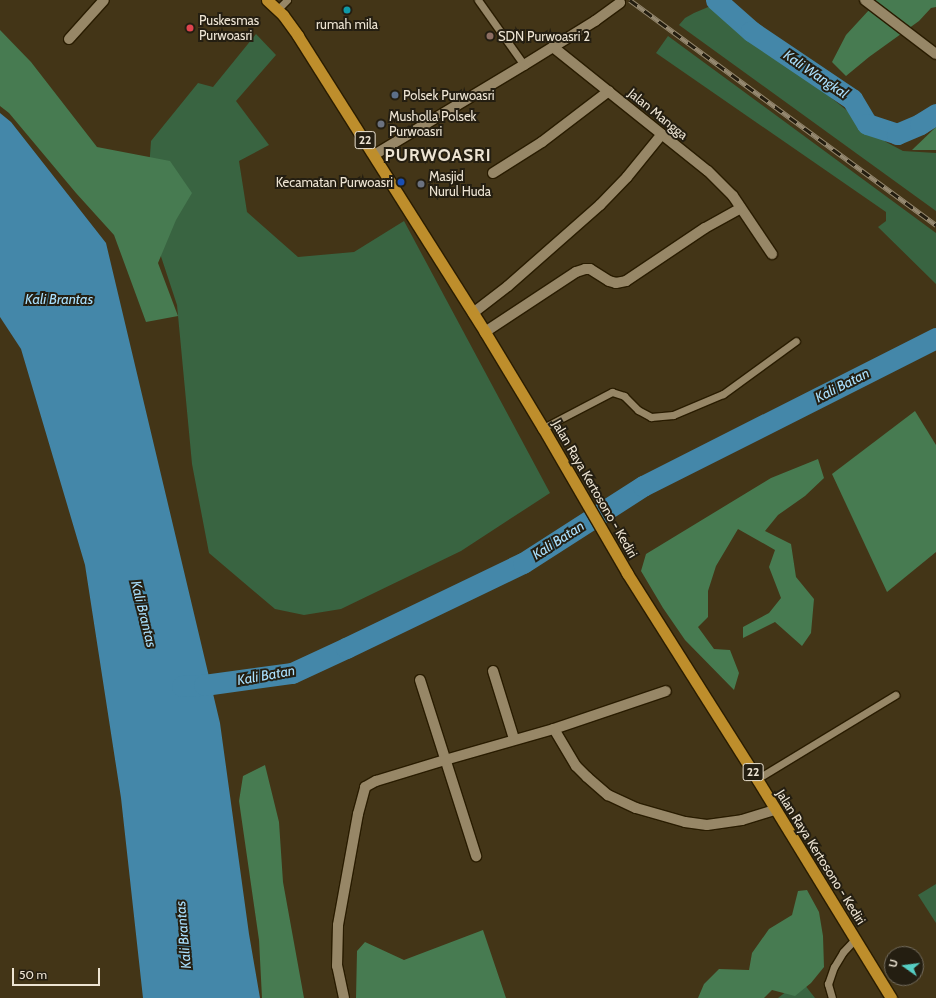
<!DOCTYPE html>
<style>
body{margin:0}
#map{position:relative;width:936px;height:998px;overflow:hidden;background:#433517;font-family:Cabin,sans-serif}
div>[style]{position:absolute}
.green>*{inset:0;background:#396441}
.forest>*{inset:0;background:#477b51}
.water>*{inset:0;background:#4487a9}
.river>*{height:21px;margin:-10.5px;padding:0 10.5px;transform-origin:10.5px;border-radius:10.5px;background:#4487a9}
.roads{filter:drop-shadow(1px 0 #291c00) drop-shadow(-1px 0 #291c00) drop-shadow(0 1px #291c00) drop-shadow(0 -1px #291c00)}
.service>*{height:7px;margin:-3.5px;padding:0 3.5px;transform-origin:3.5px;border-radius:3.5px;background:#978767}
.minor>*{height:10px;margin:-5px;padding:0 5px;transform-origin:5px;border-radius:5px;background:#978767}
.secondary>*{height:10px;margin:-5px;padding:0 5px;transform-origin:5px;border-radius:5px;background:#978767}
.trunk>*{height:11px;margin:-5.5px;padding:0 5.5px;transform-origin:5.5px;border-radius:5.5px;background:#be8e2c}
.rail>*{height:4.5px;margin-top:-2.25px;transform-origin:0;background:repeating-linear-gradient(90deg,#241e11 0 9px,#958971 0 18px);box-sizing:border-box;border-block:1px solid #958971}
.dots>*{width:11px;height:11px;translate:-50% -50%;box-sizing:border-box;border:2px solid #241e11;border-radius:50%}
span{translate:-50% -50%;white-space:nowrap;text-align:center;line-height:1.15;-webkit-text-stroke:4px #241e11;paint-order:stroke}
.shield-label span{padding:1px 3px;background:#241e11;border:1px solid;border-radius:3px;-webkit-text-stroke-width:0}
.shield-label{font-size:12px;color:#ede4d3;font-weight:700}
.poi-label{font-size:13px;color:#ede4d3}
.left{translate:0 -50%;text-align:left}
.right{translate:-100% -50%;text-align:right}
.street-label{font-size:13px;color:#ede4d3}
.water-label{font-size:14px;color:#aae0fe;font-style:italic}
.district-label{font-size:17px;color:#ede4d3;font-weight:700;letter-spacing:1px}
.north{position:absolute;left:884px;top:946px;width:40px;height:40px;box-sizing:border-box;background:#241e11;border:1px solid #746d5f;border-radius:50%;rotate:284deg;font-size:11px;font-weight:700;line-height:16px;text-align:center;color:#ede4d3}
.north::after{content:'';display:block;margin:auto;width:14px;height:18px;background:#56cec3;clip-path:polygon(50% 0,100% 100%,50% 72%,0 100%)}
.scale{position:absolute;left:12px;top:968px;width:88px;height:18px;box-sizing:border-box;border:2px solid #ede4d3;border-top:0;padding-left:5px;font-size:12px;line-height:14px;white-space:nowrap;color:#ede4d3;-webkit-text-stroke:3px #241e11;paint-order:stroke}
</style>
<div id="map">
<div class="green">
<div style="clip-path:polygon(713px 5px,793px 67px,886px 142px,903px 151px,936px 153px,936px 211px,679px 25px,685px 18px,694px 13px)"></div>
<div style="clip-path:polygon(256px 34px,276px 55px,236px 101px,269px 145px,239px 161px,247px 212px,298px 257px,354px 252px,404px 221px,550px 493px,461px 551px,341px 609px,304px 615px,275px 609px,209px 553px,192px 464px,177px 305px,146px 211px,151px 141px,198px 83px,213px 87px)"></div>
<div style="clip-path:polygon(668px 36px,936px 233px,936px 284px,878px 227px,886px 221px,886px 212px,656px 53px)"></div>
<div style="clip-path:polygon(936px 884px,936px 923px,918px 895px)"></div>
<div style="clip-path:polygon(801px 980px,815px 998px,778px 998px)"></div>
</div>
<div class="forest">
<div style="clip-path:polygon(864px 0,936px 0,936px 7px,931px 8px,919px 21px,869px 57px,846px 76px,832px 62px,846px 35px,869px 10px)"></div>
<div style="clip-path:polygon(0 30px,31px 62px,97px 147px,170px 161px,192px 193px,176px 220px,158px 263px,178px 316px,146px 322px,114px 235px,76px 193px,9px 113px,0 106px)"></div>
<div style="clip-path:polygon(936px 127px,936px 150px,912px 150px)"></div>
<div style="clip-path:polygon(915px 411px,936px 445px,936px 552px,887px 592px,832px 474px)"></div>
<div style="clip-path:polygon(818px 459px,824px 478px,805px 496px,778px 515px,765px 531px,791px 544px,796px 577px,814px 599px,811px 633px,802px 646px,775px 622px,743px 638px,743px 627px,769px 613px,781px 598px,769px 567px,775px 550px,738px 529px,716px 566px,708px 591px,708px 617px,698px 627px,714px 649px,730px 650px,739px 673px,734px 690px,685px 640px,663px 608px,641px 571px,646px 554px,771px 478px)"></div>
<div style="clip-path:polygon(265px 765px,279px 822px,283px 882px,304px 998px,262px 998px,259px 940px,239px 801px,243px 776px)"></div>
<div style="clip-path:polygon(807px 890px,819px 912px,823px 936px,824px 967px,811px 983px,795px 996px,772px 990px,764px 998px,698px 998px,704px 984px,719px 969px,749px 970px,752px 953px,769px 929px,792px 915px,798px 891px)"></div>
<div style="clip-path:polygon(483px 930px,506px 998px,356px 998px,357px 951px,365px 942px,404px 960px)"></div>
</div>
<div class="water">
<div style="clip-path:polygon(0 113px,11px 122px,106px 243px,220px 723px,249px 934px,260px 998px,143px 998px,121px 798px,85px 565px,21px 349px,0 317px)"></div>
</div>
<div class="river">
<div style="left:716px;top:0;width:47px;rotate:41.5deg"></div>
<div style="left:751px;top:31px;width:122px;rotate:34deg"></div>
<div style="left:852px;top:99px;width:29px;rotate:59deg"></div>
<div style="left:867px;top:124px;width:32px;rotate:18deg"></div>
<div style="left:897px;top:134px;width:25px;rotate:-23deg"></div>
<div style="left:920px;top:124px;width:19px;rotate:-32deg"></div>
<div style="left:182px;top:686px;width:22px;rotate:-3deg"></div>
<div style="left:204px;top:685px;width:89px;rotate:-7.8deg"></div>
<div style="left:292px;top:673px;width:60px;rotate:-24.8deg"></div>
<div style="left:346px;top:648px;width:196px;rotate:-25.7deg"></div>
<div style="left:523px;top:563px;width:143px;rotate:-32.7deg"></div>
<div style="left:643px;top:486px;width:328px;rotate:-26.8deg"></div>
</div>
<div class="roads">
<div class="service">
<div style="left:478px;top:0;width:80px;rotate:54.7deg"></div>
<div style="left:277px;top:10px;width:14px;rotate:-45deg"></div>
<div style="left:543px;top:428px;width:78px;rotate:-27.6deg"></div>
<div style="left:612px;top:392px;width:13px;rotate:18deg"></div>
<div style="left:624px;top:396px;width:20px;rotate:45deg"></div>
<div style="left:638px;top:410px;width:15px;rotate:28deg"></div>
<div style="left:651px;top:417px;width:22px;rotate:-5deg"></div>
<div style="left:673px;top:415px;width:54px;rotate:-22.8deg"></div>
<div style="left:723px;top:394px;width:90px;rotate:-36deg"></div>
<div style="left:757px;top:779px;width:162px;rotate:-31.3deg"></div>
<div style="left:832px;top:998px;width:15px;rotate:-106deg"></div>
<div style="left:828px;top:984px;width:18px;rotate:-71deg"></div>
<div style="left:834px;top:967px;width:17px;rotate:-59deg"></div>
<div style="left:843px;top:952px;width:18px;rotate:-47deg"></div>
</div>
<div class="minor">
<div style="left:865px;top:0;width:89px;rotate:37.3deg"></div>
<div style="left:69px;top:39px;width:52px;rotate:-48.1deg"></div>
<div style="left:553px;top:47px;width:198px;rotate:38.7deg"></div>
<div style="left:708px;top:171px;width:35px;rotate:45deg"></div>
<div style="left:733px;top:196px;width:70px;rotate:56.1deg"></div>
<div style="left:493px;top:173px;width:58px;rotate:-32.3deg"></div>
<div style="left:542px;top:142px;width:84px;rotate:-37.3deg"></div>
<div style="left:473px;top:313px;width:44px;rotate:-37.6deg"></div>
<div style="left:508px;top:286px;width:123px;rotate:-41.4deg"></div>
<div style="left:600px;top:205px;width:39px;rotate:-46deg"></div>
<div style="left:627px;top:177px;width:55px;rotate:-50.9deg"></div>
<div style="left:485px;top:332px;width:109px;rotate:-33.4deg"></div>
<div style="left:576px;top:272px;width:9px;rotate:-18deg"></div>
<div style="left:585px;top:269px;width:5px"></div>
<div style="left:590px;top:269px;width:22px;rotate:32deg"></div>
<div style="left:609px;top:281px;width:7px;rotate:16deg"></div>
<div style="left:616px;top:283px;width:10px;rotate:-11deg"></div>
<div style="left:626px;top:281px;width:95px;rotate:-33.9deg"></div>
<div style="left:705px;top:228px;width:41px;rotate:-29.1deg"></div>
<div style="left:493px;top:671px;width:71px;rotate:72.8deg"></div>
<div style="left:420px;top:680px;width:185px;rotate:72.3deg"></div>
<div style="left:554px;top:729px;width:43px;rotate:59.3deg"></div>
<div style="left:576px;top:766px;width:16px;rotate:45deg"></div>
<div style="left:587px;top:777px;width:28px;rotate:41deg"></div>
<div style="left:608px;top:795px;width:31px;rotate:25deg"></div>
<div style="left:636px;top:808px;width:51px;rotate:15.9deg"></div>
<div style="left:685px;top:822px;width:22px;rotate:8deg"></div>
<div style="left:707px;top:825px;width:35px;rotate:-8deg"></div>
<div style="left:742px;top:820px;width:34px;rotate:-17deg"></div>
<div style="left:344px;top:998px;width:33px;rotate:-102deg"></div>
<div style="left:337px;top:966px;width:41px;rotate:-88.6deg"></div>
<div style="left:338px;top:925px;width:113px;rotate:-79.8deg"></div>
<div style="left:358px;top:814px;width:28px;rotate:-75deg"></div>
<div style="left:365px;top:787px;width:13px;rotate:-29deg"></div>
<div style="left:376px;top:781px;width:72px;rotate:-16.9deg"></div>
<div style="left:445px;top:760px;width:113px;rotate:-15.9deg"></div>
<div style="left:554px;top:729px;width:118px;rotate:-18.7deg"></div>
</div>
<div class="secondary">
<div style="left:374px;top:155px;width:175px;rotate:-31deg"></div>
<div style="left:524px;top:65px;width:84px;rotate:-31.8deg"></div>
<div style="left:595px;top:21px;width:31px;rotate:-36deg"></div>
</div>
<div class="trunk">
<div style="left:267px;top:0;width:22px;rotate:43deg"></div>
<div style="left:283px;top:15px;width:26px;rotate:54deg"></div>
<div style="left:298px;top:36px;width:350px;rotate:57.7deg"></div>
<div style="left:485px;top:332px;width:112px;rotate:58.9deg"></div>
<div style="left:543px;top:428px;width:168px;rotate:59.9deg"></div>
<div style="left:627px;top:573px;width:244px;rotate:57.7deg"></div>
<div style="left:757px;top:779px;width:257px;rotate:58.5deg"></div>
</div>
</div>
<div class="rail">
<div style="left:630px;top:0;width:380px;rotate:36.3deg"></div>
</div>
<div class="dots">
<div style="left:347px;top:10px;background:#0f9aa8"></div>
<div style="left:190px;top:28px;background:#e0444e"></div>
<div style="left:490px;top:36px;background:#8d6e63"></div>
<div style="left:395px;top:95px;background:#5c6f8a"></div>
<div style="left:381px;top:124px;background:#6b7280"></div>
<div style="left:401px;top:182px;background:#1a4fb4"></div>
<div style="left:421px;top:184px;background:#6b7280"></div>
</div>
<div class="shield-label">
<span style="left:365px;top:140px">22</span>
<span style="left:753px;top:772px">22</span>
</div>
<div class="poi-label">
<span class="left" style="left:199px;top:28px">Puskesmas<br>Purwoasri</span>
<span style="left:347px;top:24px">rumah mila</span>
<span class="left" style="left:498px;top:36px">SDN Purwoasri 2</span>
<span class="left" style="left:403px;top:95px">Polsek Purwoasri</span>
<span class="left" style="left:389px;top:124px">Musholla Polsek<br>Purwoasri</span>
<span class="left" style="left:429px;top:184px">Masjid<br>Nurul Huda</span>
<span class="right" style="left:393px;top:182px">Kecamatan Purwoasri</span>
</div>
<div class="street-label">
<span style="left:658px;top:114px;rotate:39deg">Jalan Mangga</span>
<span style="left:595px;top:489px;rotate:60deg">Jalan Raya Kertosono - Kediri</span>
<span style="left:821px;top:857px;rotate:58deg">Jalan Raya Kertosono - Kediri</span>
</div>
<div class="water-label">
<span style="left:816px;top:74px;rotate:34deg">Kali Wangkal</span>
<span style="left:59px;top:299px">Kali Brantas</span>
<span style="left:842px;top:385px;rotate:-27deg">Kali Batan</span>
<span style="left:558px;top:540px;rotate:-33deg">Kali Batan</span>
<span style="left:144px;top:614px;rotate:76deg">Kali Brantas</span>
<span style="left:266px;top:675px;rotate:-10deg">Kali Batan</span>
<span style="left:183px;top:935px;rotate:-95deg">Kali Brantas</span>
</div>
<div class="district-label">
<span style="left:438px;top:156px">PURWOASRI</span>
</div>
<div class="north">U</div>
<div class="scale">50 m</div>
</div>
